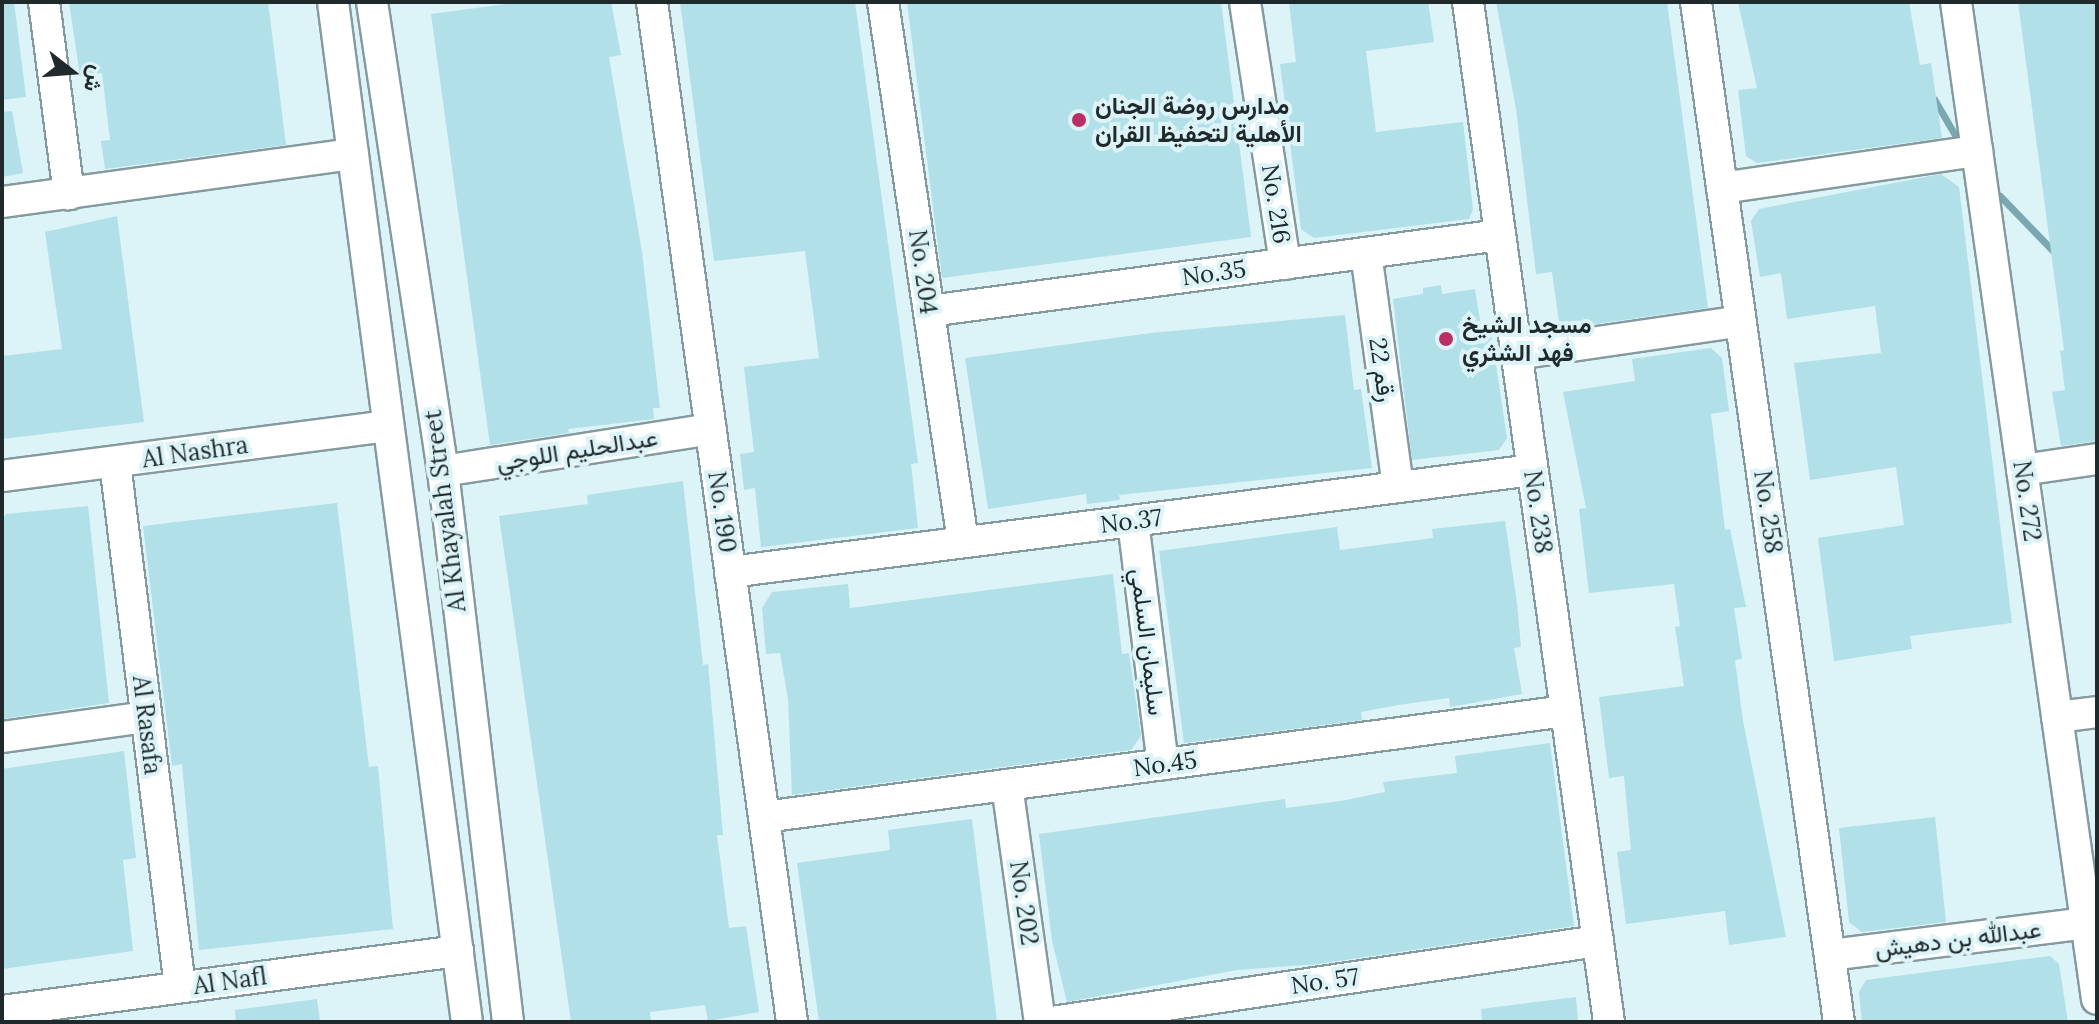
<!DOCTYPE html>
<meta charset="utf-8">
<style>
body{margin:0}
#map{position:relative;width:2099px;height:1024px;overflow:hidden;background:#dcf3f7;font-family:Lora,Vazirmatn,serif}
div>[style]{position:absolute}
.stream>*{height:7px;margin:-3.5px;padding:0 3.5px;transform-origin:3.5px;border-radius:3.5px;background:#7ba8b0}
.building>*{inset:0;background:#b1e0e9}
.roads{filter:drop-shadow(2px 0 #859a9e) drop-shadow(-2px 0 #859a9e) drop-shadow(0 2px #859a9e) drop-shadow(0 -2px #859a9e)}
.minor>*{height:30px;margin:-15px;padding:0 15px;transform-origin:15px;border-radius:15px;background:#fff}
.dots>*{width:22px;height:22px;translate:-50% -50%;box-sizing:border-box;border:4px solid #dcf3f7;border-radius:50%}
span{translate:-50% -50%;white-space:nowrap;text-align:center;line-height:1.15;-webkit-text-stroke:8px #dcf3f7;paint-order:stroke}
.poi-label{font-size:24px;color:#20292b;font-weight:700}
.left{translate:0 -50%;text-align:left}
.street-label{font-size:24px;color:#20292b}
.frame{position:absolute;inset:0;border:4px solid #20292b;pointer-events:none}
.north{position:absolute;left:32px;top:32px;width:80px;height:80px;-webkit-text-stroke:6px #dcf3f7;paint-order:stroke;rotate:107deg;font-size:22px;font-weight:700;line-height:32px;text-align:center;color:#20292b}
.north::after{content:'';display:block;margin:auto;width:28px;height:36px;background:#20292b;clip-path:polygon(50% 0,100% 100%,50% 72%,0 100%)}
</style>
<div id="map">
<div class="stream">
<div style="left:1934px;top:99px;width:42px;rotate:59.7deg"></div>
<div style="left:2000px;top:196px;width:81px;rotate:46deg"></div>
</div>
<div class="building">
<div style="clip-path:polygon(2px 2px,14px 2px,26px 97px,2px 100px)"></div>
<div style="clip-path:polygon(69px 2px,268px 2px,286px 145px,105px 169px,101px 141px,110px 140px,102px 73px,80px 76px)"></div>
<div style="clip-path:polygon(522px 2px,611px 2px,621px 55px,609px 57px,642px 252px,660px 408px,653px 408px,654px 419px,568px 429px,569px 433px,490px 445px,431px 14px)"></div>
<div style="clip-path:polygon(680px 2px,855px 2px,918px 463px,911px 464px,918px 528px,761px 547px,755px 488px,744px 490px,740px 454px,754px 452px,744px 367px,819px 358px,805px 251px,714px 261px)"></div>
<div style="clip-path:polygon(907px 2px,1221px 2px,1251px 237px,942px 278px)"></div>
<div style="clip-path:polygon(1289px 2px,1428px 2px,1434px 42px,1366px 51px,1376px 132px,1463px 122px,1473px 209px,1469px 219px,1314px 238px,1301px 229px,1280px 64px,1296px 62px)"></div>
<div style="clip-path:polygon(1496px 2px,1667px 2px,1708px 308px,1560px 329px,1552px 272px,1536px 274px,1516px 109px)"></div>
<div style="clip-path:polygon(1738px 2px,1909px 2px,1920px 65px,1931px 63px,1942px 138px,1757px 163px,1746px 156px,1738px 90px,1757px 88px)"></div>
<div style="clip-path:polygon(2018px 2px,2095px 2px,2097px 441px,2061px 446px,2052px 392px,2065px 390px,2060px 351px,2064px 350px)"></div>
<div style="clip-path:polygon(12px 111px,23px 173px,2px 177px,2px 112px)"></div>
<div style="clip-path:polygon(1941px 174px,1959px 187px,2012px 623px,1910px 636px,1912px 649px,1834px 661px,1818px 538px,1904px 525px,1896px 467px,1810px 480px,1794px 363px,1881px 353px,1875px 306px,1787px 319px,1781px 273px,1760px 277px,1751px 221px,1759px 209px)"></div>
<div style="clip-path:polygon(117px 216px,144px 422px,2px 439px,2px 356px,62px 349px,45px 232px)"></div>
<div style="clip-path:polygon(1441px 285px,1442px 294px,1475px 289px,1482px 333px,1491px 332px,1507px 438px,1499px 450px,1412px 460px,1393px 299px,1423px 294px,1423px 288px)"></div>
<div style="clip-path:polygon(1345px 315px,1354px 390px,1361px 389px,1372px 468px,1119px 495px,1120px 500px,1087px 504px,1086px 494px,988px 509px,965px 358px,1151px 333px)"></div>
<div style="clip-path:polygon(1711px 348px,1722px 358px,1729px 411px,1711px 414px,1725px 530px,1730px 529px,1746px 607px,1734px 608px,1742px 659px,1735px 660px,1743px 721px,1786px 937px,1729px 945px,1725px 911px,1626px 924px,1617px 852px,1631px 850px,1624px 776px,1609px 778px,1599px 697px,1684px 686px,1675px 627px,1680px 626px,1674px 584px,1589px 593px,1579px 509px,1586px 508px,1563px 392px,1635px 381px,1632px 359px)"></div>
<div style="clip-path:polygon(683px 481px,703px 665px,708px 664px,723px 835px,717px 835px,729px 928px,746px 926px,759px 1012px,708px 1021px,705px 1005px,650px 1012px,651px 1022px,571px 1022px,499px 516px,588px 504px,587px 495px)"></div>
<div style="clip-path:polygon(337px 503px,369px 767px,378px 766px,393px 929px,199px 950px,182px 764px,172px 766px,143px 526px)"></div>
<div style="clip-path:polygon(88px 506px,109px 703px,2px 719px,2px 519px,6px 514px)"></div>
<div style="clip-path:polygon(1505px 521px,1517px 603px,1521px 647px,1514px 648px,1522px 694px,1450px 707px,1449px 698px,1398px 705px,1361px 712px,1362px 720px,1184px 743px,1159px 551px,1337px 527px,1340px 550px,1433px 538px,1432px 529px)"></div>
<div style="clip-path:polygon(1113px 574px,1122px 654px,1129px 653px,1141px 736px,1131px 750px,792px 795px,788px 699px,780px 653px,766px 654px,762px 608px,772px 592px,848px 584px,850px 608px)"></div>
<div style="clip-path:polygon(1550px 743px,1574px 926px,1318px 964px,1237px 970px,1067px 1002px,1052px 941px,1039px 834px,1285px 799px,1286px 808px,1341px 801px,1385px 792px,1383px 782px,1457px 773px,1455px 756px)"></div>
<div style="clip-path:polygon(124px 751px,136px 858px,123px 860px,133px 951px,2px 969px,2px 769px)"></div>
<div style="clip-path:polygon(1935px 817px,1946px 922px,1862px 932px,1849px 922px,1839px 828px)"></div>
<div style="clip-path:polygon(972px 819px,997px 1022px,819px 1022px,797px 863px,890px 850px,888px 830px)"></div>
<div style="clip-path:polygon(2050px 956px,2059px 964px,2068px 1022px,1862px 1022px,1859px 992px,1866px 980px)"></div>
<div style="clip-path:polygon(1576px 997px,1578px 1022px,1482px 1022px,1481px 1009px)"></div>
<div style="clip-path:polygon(317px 999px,320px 1022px,236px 1022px,235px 1010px)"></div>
</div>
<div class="roads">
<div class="minor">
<div style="left:44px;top:2px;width:194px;rotate:82.6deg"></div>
<div style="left:333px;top:2px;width:1029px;rotate:82.52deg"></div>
<div style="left:372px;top:2px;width:474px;rotate:81.4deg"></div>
<div style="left:443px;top:471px;width:555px;rotate:83.27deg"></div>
<div style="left:652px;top:2px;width:1030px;rotate:82.18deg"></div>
<div style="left:883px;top:2px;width:546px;rotate:81.57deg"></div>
<div style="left:1245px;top:2px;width:265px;rotate:81.3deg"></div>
<div style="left:1468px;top:2px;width:1030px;rotate:82.13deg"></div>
<div style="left:1696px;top:2px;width:1030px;rotate:82.02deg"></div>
<div style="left:1956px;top:2px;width:1007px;rotate:81.95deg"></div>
<div style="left:1722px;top:188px;width:258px;rotate:-8.3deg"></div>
<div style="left:2px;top:202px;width:354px;rotate:-7.8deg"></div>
<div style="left:1366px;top:253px;width:236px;rotate:82.2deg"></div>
<div style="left:929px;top:311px;width:576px;rotate:-7.58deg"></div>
<div style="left:1516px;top:354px;width:227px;rotate:-8.3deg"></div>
<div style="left:115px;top:463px;width:528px;rotate:82.93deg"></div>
<div style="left:2022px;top:470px;width:76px;rotate:-8.3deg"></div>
<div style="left:443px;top:471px;width:271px;rotate:-8.9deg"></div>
<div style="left:2px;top:476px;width:388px;rotate:-7.4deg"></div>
<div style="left:1133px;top:521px;width:245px;rotate:83deg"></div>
<div style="left:730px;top:572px;width:809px;rotate:-7.24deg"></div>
<div style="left:2057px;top:717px;width:40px;rotate:-7.1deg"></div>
<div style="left:2px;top:737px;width:145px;rotate:-7.9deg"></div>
<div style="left:1007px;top:785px;width:239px;rotate:82.1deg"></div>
<div style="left:764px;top:817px;width:809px;rotate:-7.53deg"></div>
<div style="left:1830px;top:955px;width:258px;rotate:-7.1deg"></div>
<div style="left:2px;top:1011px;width:460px;rotate:-7.5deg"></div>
<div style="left:1052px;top:1022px;width:552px;rotate:-8.44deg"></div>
</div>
</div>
<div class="dots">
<div style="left:1079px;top:120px;background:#ba2f68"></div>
<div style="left:1446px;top:339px;background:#ba2f68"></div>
</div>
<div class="poi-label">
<span class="left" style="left:1095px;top:120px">مدارس روضة الجنان<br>الأهلية لتحفيظ القران</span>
<span class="left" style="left:1462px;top:339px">مسجد الشيخ<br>فهد الشثري</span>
</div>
<div class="street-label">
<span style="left:1276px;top:204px;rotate:81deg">No. 216</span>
<span style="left:923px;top:272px;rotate:82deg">No. 204</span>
<span style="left:1214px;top:273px;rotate:-8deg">No.35</span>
<span style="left:1382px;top:370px;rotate:82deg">رقم 22</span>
<span style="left:577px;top:450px;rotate:-9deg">عبدالحليم اللوجي</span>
<span style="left:195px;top:452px;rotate:-8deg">Al Nashra</span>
<span style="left:2027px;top:501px;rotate:82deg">No. 272</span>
<span style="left:445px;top:511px;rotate:-97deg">Al Khayalah Street</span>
<span style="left:722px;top:512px;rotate:82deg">No. 190</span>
<span style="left:1538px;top:512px;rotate:82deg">No. 238</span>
<span style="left:1768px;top:512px;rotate:82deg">No. 258</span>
<span style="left:1131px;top:521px;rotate:-7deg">No.37</span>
<span style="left:1148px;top:642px;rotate:83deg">سليمان السلمي</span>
<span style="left:147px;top:725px;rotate:83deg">Al Rasafa</span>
<span style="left:1165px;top:764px;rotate:-8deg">No.45</span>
<span style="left:1024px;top:903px;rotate:82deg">No. 202</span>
<span style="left:1958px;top:939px;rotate:-7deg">عبدالله بن دهيش</span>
<span style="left:230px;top:981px;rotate:-8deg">Al Nafl</span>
<span style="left:1325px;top:981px;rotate:-8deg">No. 57</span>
</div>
<div class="frame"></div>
<div class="north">ش</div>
</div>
